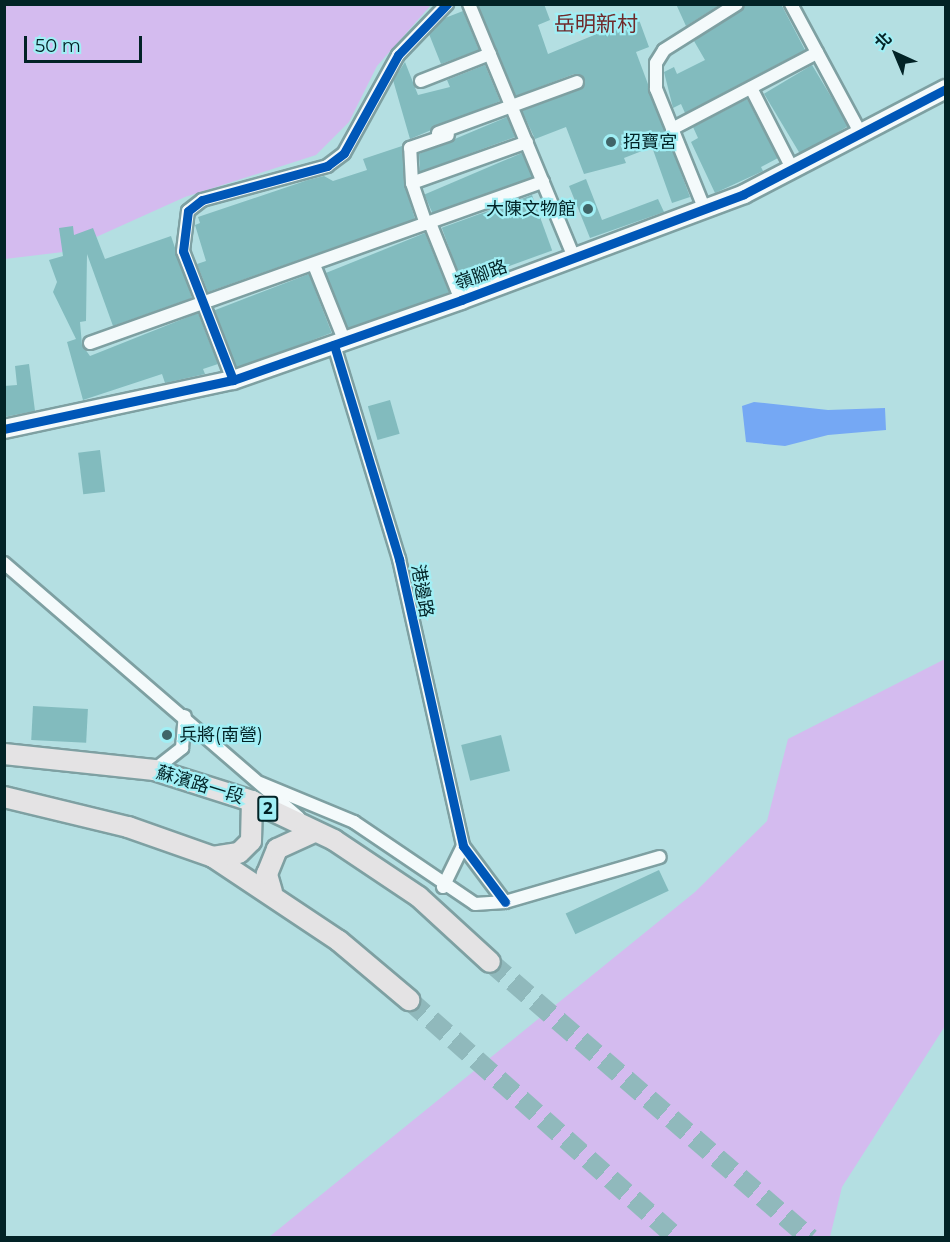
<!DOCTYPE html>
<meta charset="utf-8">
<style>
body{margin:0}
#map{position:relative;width:950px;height:1242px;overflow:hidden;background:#b4dfe2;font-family:Montserrat,"Noto Sans TC",sans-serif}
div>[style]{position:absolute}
.green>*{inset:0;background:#d4bbef}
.water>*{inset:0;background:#75a8f4}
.building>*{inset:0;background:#82bbbe;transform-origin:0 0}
.primary-tunnel>*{height:20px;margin-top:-10px;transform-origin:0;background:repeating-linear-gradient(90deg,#90b9bc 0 20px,transparent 0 30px)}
.roads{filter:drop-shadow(2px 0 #7ea0a2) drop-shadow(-2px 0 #7ea0a2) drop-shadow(0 2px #7ea0a2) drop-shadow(0 -2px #7ea0a2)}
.street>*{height:12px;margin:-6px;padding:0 6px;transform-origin:6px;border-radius:6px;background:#f4fafb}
.secondary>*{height:18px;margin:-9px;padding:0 9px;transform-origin:9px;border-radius:9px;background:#f4fafb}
.primary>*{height:20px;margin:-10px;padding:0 10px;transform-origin:10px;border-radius:10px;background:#e4e3e4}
.cycleway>*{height:9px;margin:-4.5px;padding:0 4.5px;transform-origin:4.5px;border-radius:4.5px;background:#0057b8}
.dots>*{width:16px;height:16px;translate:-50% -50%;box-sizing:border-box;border:3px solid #a1eff5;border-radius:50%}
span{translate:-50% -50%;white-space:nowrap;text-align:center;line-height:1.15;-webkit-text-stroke:4.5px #a1eff5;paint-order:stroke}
.shield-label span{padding:2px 4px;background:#a1eff5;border:2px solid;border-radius:4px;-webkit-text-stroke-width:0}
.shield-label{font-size:16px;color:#022326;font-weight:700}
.poi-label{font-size:18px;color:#022326}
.left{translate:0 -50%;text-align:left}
.right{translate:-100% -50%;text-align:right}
.street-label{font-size:18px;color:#022326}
.quarter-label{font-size:21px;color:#70292a}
.frame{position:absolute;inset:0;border:6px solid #022326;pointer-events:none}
.north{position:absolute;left:866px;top:24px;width:60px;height:60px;-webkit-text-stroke:4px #a1eff5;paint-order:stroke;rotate:316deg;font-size:16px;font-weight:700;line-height:24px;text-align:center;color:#022326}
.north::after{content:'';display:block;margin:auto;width:21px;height:27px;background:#022326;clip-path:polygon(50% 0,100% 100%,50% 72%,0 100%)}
.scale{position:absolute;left:24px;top:36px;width:118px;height:27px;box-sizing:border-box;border:3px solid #022326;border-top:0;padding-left:8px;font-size:18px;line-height:21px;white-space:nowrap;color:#022326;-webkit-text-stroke:4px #a1eff5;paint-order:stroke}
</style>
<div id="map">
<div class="green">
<div style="clip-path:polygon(4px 5px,431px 5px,377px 66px,349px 122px,316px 155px,185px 197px,63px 252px,5px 259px)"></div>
<div style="clip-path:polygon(945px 659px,945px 1026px,842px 1187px,830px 1237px,269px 1237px,695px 892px,767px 821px,788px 739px)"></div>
</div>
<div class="water">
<div style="clip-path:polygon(754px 402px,828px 410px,885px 408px,886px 430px,828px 435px,785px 446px,746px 442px,742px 406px)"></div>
</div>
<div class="building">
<div style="clip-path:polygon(544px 4px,550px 20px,538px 25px,548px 54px,638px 17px,649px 47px,636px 52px,690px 197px,672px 203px,652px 147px,624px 158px,626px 163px,584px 174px,566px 127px,535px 139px,522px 111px,580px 89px,584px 79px,574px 74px,516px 96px,478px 5px)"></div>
<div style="clip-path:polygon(676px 4px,721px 4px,686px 26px)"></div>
<div style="clip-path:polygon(745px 4px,781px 4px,805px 50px,685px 113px,681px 104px,673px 108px,664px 72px,674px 67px,677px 74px,705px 60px,694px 41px)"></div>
<div style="clip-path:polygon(463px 11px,479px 50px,441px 64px,429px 34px,445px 18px)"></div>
<div style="clip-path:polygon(405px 62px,418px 95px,450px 87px,447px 80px,485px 65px,500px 101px,410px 139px,393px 80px)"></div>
<div style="left:812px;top:65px;width:71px;height:56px;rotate:59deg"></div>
<div style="clip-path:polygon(747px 99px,778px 158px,761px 167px,763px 171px,715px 193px,691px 142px,698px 138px,693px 127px)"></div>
<div style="clip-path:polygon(507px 117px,515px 137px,420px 172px,419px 154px)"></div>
<div style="clip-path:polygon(402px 146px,404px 183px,415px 219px,208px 292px,197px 264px,206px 261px,195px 225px,200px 223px,198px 217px,308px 180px,324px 176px,333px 181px,367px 170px,363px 159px)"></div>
<div style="left:522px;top:153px;width:26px;height:106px;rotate:67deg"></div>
<div style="clip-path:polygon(586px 179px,602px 220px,658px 199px,664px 212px,590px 238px,569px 186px)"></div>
<div style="left:532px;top:195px;width:59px;height:96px;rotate:70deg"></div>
<div style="clip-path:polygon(73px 226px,74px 235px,93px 228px,105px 259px,171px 236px,192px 298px,113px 326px,87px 254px,86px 321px,80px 322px,82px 345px,90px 356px,198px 313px,218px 364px,203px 369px,205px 374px,165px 383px,162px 374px,83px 400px,67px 342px,76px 339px,53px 292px,57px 282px,49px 260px,63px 256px,59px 228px)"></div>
<div style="left:425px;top:233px;width:64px;height:107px;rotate:68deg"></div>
<div style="left:309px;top:274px;width:63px;height:101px;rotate:69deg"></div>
<div style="clip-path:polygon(29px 364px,35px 411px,4px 417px,4px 386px,17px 385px,15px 366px)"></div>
<div style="left:390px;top:400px;width:35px;height:23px;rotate:74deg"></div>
<div style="left:100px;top:450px;width:42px;height:22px;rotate:83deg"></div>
<div style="left:33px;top:706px;width:55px;height:34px;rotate:3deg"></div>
<div style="left:501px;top:735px;width:37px;height:41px;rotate:76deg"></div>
<div style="left:659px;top:870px;width:23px;height:103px;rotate:65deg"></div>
</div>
<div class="primary-tunnel">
<div style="left:490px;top:962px;width:423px;rotate:40.8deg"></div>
<div style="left:409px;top:1000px;width:358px;rotate:41.6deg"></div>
</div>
<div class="roads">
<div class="street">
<div style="left:469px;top:4px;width:275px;rotate:67.5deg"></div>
<div style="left:791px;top:4px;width:148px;rotate:61.7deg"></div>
<div style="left:421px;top:81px;width:74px;rotate:-21.4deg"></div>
<div style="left:751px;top:88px;width:92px;rotate:62.9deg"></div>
<div style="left:672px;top:129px;width:164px;rotate:-27.7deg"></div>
<div style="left:438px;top:133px;width:148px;rotate:-20.1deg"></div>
<div style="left:412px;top:183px;width:35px;rotate:-93deg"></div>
<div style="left:410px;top:148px;width:40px;rotate:-18.9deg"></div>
<div style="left:705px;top:210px;width:131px;rotate:-112deg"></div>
<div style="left:656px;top:89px;width:26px;rotate:-90deg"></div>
<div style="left:656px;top:63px;width:15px;rotate:-58deg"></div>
<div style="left:664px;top:50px;width:86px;rotate:-32.2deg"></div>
<div style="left:430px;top:223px;width:83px;rotate:68.1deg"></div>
<div style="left:426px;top:224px;width:43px;rotate:-108.9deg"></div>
<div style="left:412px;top:183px;width:122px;rotate:-19.6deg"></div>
<div style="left:314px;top:265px;width:83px;rotate:68.1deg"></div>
<div style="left:90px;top:343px;width:481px;rotate:-19.6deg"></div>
<div style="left:334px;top:345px;width:224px;rotate:73.1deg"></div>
<div style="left:399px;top:559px;width:294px;rotate:77.4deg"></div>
<div style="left:463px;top:846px;width:70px;rotate:53.1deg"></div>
<div style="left:233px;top:380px;width:138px;rotate:-111.2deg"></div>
<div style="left:183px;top:251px;width:40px;rotate:-82.9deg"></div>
<div style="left:188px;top:211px;width:18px;rotate:-38deg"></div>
<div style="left:202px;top:200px;width:130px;rotate:-15.2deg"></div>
<div style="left:327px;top:166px;width:21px;rotate:-37deg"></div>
<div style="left:344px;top:153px;width:112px;rotate:-61.1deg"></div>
<div style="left:398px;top:55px;width:71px;rotate:-46.1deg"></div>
<div style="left:4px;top:563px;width:389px;rotate:40.8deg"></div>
<div style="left:154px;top:770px;width:36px;rotate:-38deg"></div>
<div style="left:182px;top:748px;width:32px;rotate:-85deg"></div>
<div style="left:260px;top:783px;width:102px;rotate:22.5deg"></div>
<div style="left:354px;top:822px;width:146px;rotate:34.1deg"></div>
<div style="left:475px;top:904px;width:30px;rotate:-4deg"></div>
<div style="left:505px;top:902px;width:161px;rotate:-16.2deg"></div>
<div style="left:443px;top:887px;width:46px;rotate:-64deg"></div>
</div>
<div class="secondary">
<div style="left:4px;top:429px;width:234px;rotate:-12.1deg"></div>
<div style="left:233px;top:380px;width:242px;rotate:-19.3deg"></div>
<div style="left:461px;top:300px;width:302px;rotate:-20.5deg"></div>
<div style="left:744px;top:194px;width:228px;rotate:-27.5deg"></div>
</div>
<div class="primary">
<div style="left:4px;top:754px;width:151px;rotate:6.1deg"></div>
<div style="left:154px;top:770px;width:103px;rotate:17.6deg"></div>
<div style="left:252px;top:801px;width:91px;rotate:25.4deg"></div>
<div style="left:334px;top:840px;width:102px;rotate:33.8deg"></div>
<div style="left:419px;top:897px;width:96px;rotate:42.5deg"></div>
<div style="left:4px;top:797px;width:128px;rotate:13.6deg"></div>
<div style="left:128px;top:827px;width:90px;rotate:19.4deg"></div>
<div style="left:213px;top:857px;width:151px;rotate:33.7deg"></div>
<div style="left:339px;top:941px;width:92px;rotate:40.1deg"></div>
<div style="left:213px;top:857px;width:26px;rotate:-9deg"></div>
<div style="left:239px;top:853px;width:17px;rotate:-45deg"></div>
<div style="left:251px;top:841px;width:40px;rotate:-88.6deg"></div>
<div style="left:272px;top:892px;width:19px;rotate:-106deg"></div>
<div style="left:267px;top:874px;width:27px;rotate:-68deg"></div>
<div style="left:277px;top:849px;width:41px;rotate:-24.7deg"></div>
</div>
</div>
<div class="cycleway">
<div style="left:334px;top:345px;width:224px;rotate:73.1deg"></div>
<div style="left:399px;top:559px;width:294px;rotate:77.4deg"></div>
<div style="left:463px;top:846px;width:70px;rotate:53.1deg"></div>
<div style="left:233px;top:380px;width:138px;rotate:-111.2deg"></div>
<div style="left:183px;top:251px;width:40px;rotate:-82.9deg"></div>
<div style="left:188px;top:211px;width:18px;rotate:-38deg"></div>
<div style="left:202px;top:200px;width:130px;rotate:-15.2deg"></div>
<div style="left:327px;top:166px;width:21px;rotate:-37deg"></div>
<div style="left:344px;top:153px;width:112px;rotate:-61.1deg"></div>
<div style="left:398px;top:55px;width:71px;rotate:-46.1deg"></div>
<div style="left:4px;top:429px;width:234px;rotate:-12.1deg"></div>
<div style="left:233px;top:380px;width:242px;rotate:-19.3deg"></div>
<div style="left:461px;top:300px;width:302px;rotate:-20.5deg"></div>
<div style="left:744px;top:194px;width:228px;rotate:-27.5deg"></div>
</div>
<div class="dots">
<div style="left:611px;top:142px;background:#406568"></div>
<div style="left:588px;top:209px;background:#406568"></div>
<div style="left:167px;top:735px;background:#406568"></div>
</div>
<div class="shield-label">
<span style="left:268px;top:809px">2</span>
</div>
<div class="poi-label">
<span class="left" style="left:623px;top:142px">招寶宮</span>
<span class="right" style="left:576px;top:209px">大陳文物館</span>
<span class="left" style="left:179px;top:735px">兵將(南營)</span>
</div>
<div class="street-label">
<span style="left:481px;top:275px;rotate:-20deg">嶺腳路</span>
<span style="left:422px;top:591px;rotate:80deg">港邊路</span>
<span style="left:200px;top:785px;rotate:17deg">蘇濱路一段</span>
</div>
<div class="quarter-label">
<span style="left:596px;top:24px">岳明新村</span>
</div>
<div class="frame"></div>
<div class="north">北</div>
<div class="scale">50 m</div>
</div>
